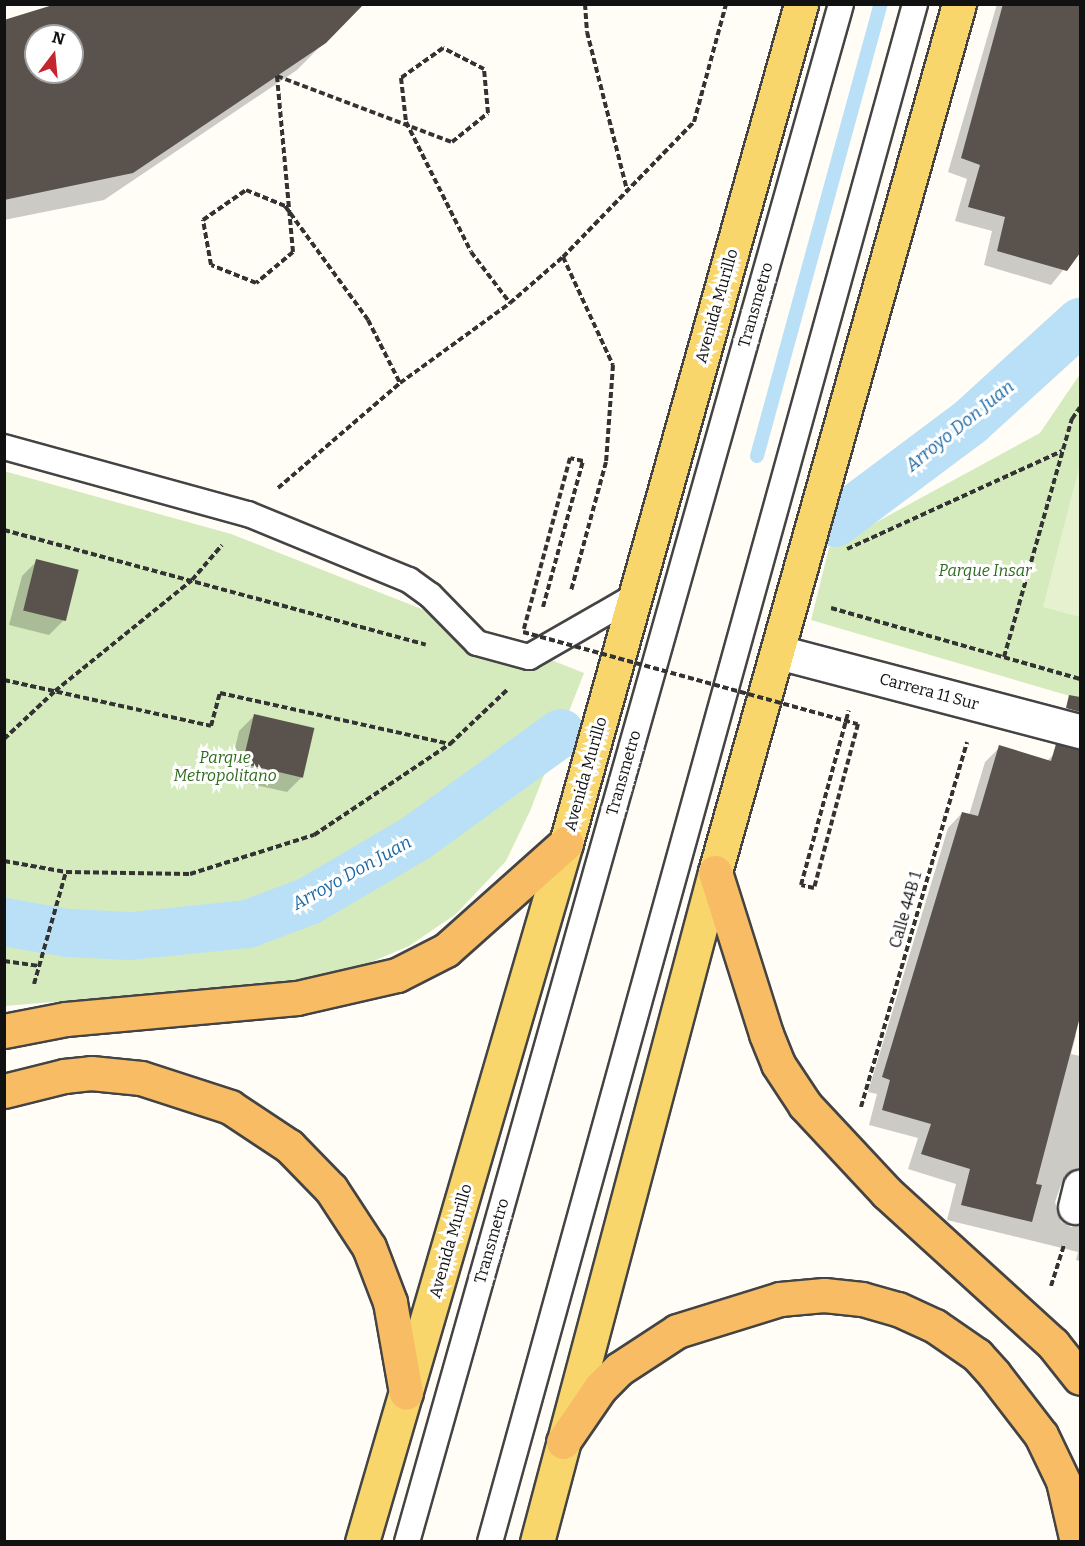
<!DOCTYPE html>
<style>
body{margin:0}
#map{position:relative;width:1085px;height:1546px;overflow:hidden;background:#fffdf5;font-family:Bitter,serif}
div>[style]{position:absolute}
.green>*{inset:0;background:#d5ebbd}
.pitch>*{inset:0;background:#e6f2cf}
.shadow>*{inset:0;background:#0003}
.stream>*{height:14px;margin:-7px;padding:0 7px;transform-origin:7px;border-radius:7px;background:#b9e0f7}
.canal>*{height:48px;margin:-24px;padding:0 24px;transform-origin:24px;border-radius:24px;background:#b9e0f7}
.building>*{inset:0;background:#5a524d;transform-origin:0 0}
.path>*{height:4px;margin-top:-2px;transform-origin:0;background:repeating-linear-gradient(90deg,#333 0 6px,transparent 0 9px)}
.roads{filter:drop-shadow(2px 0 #444) drop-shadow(-2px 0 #444) drop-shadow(0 2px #444) drop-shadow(0 -2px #444)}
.service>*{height:24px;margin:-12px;padding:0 12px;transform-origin:12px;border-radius:12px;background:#fff}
.minor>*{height:33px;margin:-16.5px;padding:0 16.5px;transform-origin:16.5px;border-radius:16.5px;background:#fff}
.primary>*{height:33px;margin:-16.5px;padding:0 16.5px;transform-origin:16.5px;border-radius:16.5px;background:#f9d66b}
.trunk>*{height:33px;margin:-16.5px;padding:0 16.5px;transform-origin:16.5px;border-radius:16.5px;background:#f7bc64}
.path-bridge>*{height:4px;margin-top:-2px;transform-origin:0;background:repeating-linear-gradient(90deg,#333 0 6px,transparent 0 9px)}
span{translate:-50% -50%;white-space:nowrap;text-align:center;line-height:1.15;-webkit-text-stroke:6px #fff;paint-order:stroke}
.street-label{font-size:16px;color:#111}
.park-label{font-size:16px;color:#2f6b1f;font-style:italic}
.water-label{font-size:18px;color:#1768a6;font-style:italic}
.frame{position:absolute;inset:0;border:6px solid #111;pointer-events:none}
.north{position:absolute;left:24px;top:24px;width:60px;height:60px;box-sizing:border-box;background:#fff;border:2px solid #a0a0a0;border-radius:50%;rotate:16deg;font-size:16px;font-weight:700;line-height:24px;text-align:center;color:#111}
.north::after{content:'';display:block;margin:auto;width:21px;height:27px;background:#c4262e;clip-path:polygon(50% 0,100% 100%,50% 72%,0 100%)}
</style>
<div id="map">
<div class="green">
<div style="clip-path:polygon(1080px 374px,1080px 699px,811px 620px,829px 548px,1040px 433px)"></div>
<div style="clip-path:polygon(4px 471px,231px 534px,584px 673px,530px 811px,506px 861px,456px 914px,409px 946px,350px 971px,290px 982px,5px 1006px)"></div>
</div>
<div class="pitch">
<div style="clip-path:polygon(1080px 464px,1080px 617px,1043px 607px)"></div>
</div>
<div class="shadow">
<div style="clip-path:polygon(evenodd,362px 4px,297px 70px,104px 200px,4px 220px,4px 21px,362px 4px,36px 36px,72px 36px,72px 72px,36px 72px,36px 36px)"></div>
<div style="clip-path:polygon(997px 4px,1080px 4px,1080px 249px,1051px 285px,984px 265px,992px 231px,955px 221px,967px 179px,948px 172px)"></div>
<div style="clip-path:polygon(37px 561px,64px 620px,49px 635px,9px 625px,22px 576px)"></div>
<div style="clip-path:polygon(254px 716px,302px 777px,287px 792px,228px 779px,239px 731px)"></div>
<div style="clip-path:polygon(1000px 747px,1047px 761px,1054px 754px,1080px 762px,1080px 1001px,1071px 1034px,1076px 1035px,1071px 1054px,1080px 1056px,1080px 1194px,1068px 1183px,1061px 1185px,1055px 1202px,1061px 1222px,1071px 1227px,1078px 1225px,1080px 1217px,1080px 1261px,1076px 1260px,1078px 1252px,947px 1220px,956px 1184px,908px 1169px,918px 1138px,869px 1125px,877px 1094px,868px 1092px,948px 828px,962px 813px,969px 815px,985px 762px)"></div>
</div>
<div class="stream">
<div style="left:757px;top:456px;width:469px;rotate:-74.7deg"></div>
</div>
<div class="canal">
<div style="left:835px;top:523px;width:169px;rotate:-36.8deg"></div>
<div style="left:970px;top:422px;width:149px;rotate:-42.3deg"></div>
<div style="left:4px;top:922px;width:65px;rotate:9.8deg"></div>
<div style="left:68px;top:933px;width:63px;rotate:2.7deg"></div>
<div style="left:131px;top:936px;width:118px;rotate:-5.9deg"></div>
<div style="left:248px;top:924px;width:65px;rotate:-20.7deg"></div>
<div style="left:309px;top:901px;width:124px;rotate:-30.5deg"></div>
<div style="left:416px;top:838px;width:179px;rotate:-35.9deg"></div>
</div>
<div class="building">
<div style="clip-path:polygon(evenodd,56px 4px,364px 4px,326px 43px,133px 173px,4px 200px,4px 20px,56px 4px,36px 36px,72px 36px,72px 72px,36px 72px,36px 36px)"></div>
<div style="clip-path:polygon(1003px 4px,1080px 4px,1080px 253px,1067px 271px,997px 251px,1005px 217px,968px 207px,980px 165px,961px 158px)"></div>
<div style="left:36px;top:559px;width:44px;height:53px;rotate:14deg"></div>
<div style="clip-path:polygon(1069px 695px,1080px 697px,1080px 712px,1066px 708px)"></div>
<div style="left:254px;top:714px;width:62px;height:51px;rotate:13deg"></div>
<div style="clip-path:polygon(1056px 744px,1080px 749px,1080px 1017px,1036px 1184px,1042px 1185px,1032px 1222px,961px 1205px,970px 1169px,921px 1154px,931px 1124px,882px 1110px,890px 1080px,882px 1077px,962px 812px,978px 816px,999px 745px,1051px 761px)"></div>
</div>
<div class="path">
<div style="left:585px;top:4px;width:28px;rotate:86deg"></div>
<div style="left:587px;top:32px;width:163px;rotate:75.8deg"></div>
<div style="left:452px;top:142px;width:46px;rotate:-38.9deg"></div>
<div style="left:488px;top:113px;width:44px;rotate:-95.2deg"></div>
<div style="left:484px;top:69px;width:46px;rotate:-152.9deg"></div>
<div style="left:443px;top:48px;width:52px;rotate:144.5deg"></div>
<div style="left:401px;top:78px;width:44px;rotate:83.5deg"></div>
<div style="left:406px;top:122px;width:145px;rotate:63.4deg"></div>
<div style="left:471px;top:252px;width:64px;rotate:52.6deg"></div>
<div style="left:293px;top:252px;width:48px;rotate:140deg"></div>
<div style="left:256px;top:283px;width:48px;rotate:-158.2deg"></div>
<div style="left:211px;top:265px;width:46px;rotate:-100.1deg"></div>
<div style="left:203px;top:220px;width:52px;rotate:-34.9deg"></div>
<div style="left:246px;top:190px;width:42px;rotate:22.3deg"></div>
<div style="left:285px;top:206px;width:141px;rotate:53.9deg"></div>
<div style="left:368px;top:320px;width:71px;rotate:63.1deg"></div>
<div style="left:563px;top:257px;width:119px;rotate:65.2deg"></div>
<div style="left:613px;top:365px;width:97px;rotate:94.1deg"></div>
<div style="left:606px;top:462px;width:134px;rotate:105.2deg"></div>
<div style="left:278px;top:488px;width:161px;rotate:-40.7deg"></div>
<div style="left:400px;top:383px;width:136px;rotate:-36deg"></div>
<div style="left:510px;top:303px;width:70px;rotate:-41deg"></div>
<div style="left:563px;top:257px;width:188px;rotate:-45.9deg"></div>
<div style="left:694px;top:122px;width:122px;rotate:-74.8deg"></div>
<div style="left:4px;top:530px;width:437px;rotate:15.2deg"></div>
<div style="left:847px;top:549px;width:236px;rotate:-24.5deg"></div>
<div style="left:543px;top:607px;width:151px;rotate:-74.7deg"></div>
<div style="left:583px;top:461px;width:13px;rotate:-167deg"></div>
<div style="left:831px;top:608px;width:259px;rotate:15.9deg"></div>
<div style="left:1004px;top:657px;width:248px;rotate:-74.1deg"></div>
<div style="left:1072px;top:419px;width:14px;rotate:-56deg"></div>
<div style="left:4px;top:680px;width:212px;rotate:12.5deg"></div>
<div style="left:211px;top:726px;width:34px;rotate:-75deg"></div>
<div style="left:220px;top:693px;width:236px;rotate:12.5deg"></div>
<div style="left:4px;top:739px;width:70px;rotate:-43.3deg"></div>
<div style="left:55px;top:691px;width:176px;rotate:-39deg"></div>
<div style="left:192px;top:580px;width:46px;rotate:-49.4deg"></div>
<div style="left:4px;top:861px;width:63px;rotate:10.1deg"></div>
<div style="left:66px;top:872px;width:124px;rotate:0.9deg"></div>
<div style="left:190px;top:874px;width:130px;rotate:-17.5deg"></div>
<div style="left:314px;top:835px;width:164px;rotate:-33.8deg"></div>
<div style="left:450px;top:744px;width:80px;rotate:-43.5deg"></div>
<div style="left:814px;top:888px;width:13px;rotate:-167deg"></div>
<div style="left:801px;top:885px;width:181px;rotate:-74.7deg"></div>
<div style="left:4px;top:961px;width:35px;rotate:8deg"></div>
<div style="left:34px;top:984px;width:116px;rotate:-74.1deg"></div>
<div style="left:861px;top:1107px;width:380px;rotate:-73.8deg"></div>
<div style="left:1051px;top:1286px;width:43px;rotate:-72.4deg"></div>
</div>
<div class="roads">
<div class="service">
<div style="left:4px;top:447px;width:253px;rotate:15.4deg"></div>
<div style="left:248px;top:514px;width:174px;rotate:22.3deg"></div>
<div style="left:409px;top:580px;width:26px;rotate:36deg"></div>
<div style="left:430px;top:595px;width:67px;rotate:45.6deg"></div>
<div style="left:477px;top:643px;width:54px;rotate:15.1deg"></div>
<div style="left:529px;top:657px;width:125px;rotate:-29.9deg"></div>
<div style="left:407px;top:1542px;width:1598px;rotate:-74.24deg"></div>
<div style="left:490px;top:1542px;width:1596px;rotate:-74.55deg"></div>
</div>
<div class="minor">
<div style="left:778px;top:652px;width:312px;rotate:14.7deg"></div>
<div style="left:1075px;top:1207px;width:21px;rotate:-76deg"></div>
</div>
<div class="primary">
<div style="left:362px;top:1542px;width:728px;rotate:-73.73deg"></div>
<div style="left:566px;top:843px;width:871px;rotate:-74.35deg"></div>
<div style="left:537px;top:1542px;width:693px;rotate:-75.12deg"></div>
<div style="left:715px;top:872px;width:902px;rotate:-74.3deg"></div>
</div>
<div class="trunk">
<div style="left:715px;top:872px;width:170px;rotate:72.5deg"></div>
<div style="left:766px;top:1034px;width:32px;rotate:68deg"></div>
<div style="left:778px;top:1064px;width:49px;rotate:56.6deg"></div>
<div style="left:805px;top:1105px;width:119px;rotate:47deg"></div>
<div style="left:886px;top:1192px;width:226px;rotate:42.3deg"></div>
<div style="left:1053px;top:1344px;width:43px;rotate:51.5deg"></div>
<div style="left:4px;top:1031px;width:63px;rotate:-11deg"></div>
<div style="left:66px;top:1019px;width:232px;rotate:-5.2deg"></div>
<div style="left:297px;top:998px;width:103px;rotate:-13deg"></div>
<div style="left:397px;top:975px;width:55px;rotate:-27deg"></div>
<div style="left:446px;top:950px;width:161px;rotate:-41.7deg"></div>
<div style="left:4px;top:1091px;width:62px;rotate:-14deg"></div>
<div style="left:64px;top:1076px;width:27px;rotate:-6deg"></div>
<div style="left:91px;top:1073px;width:50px;rotate:5.7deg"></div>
<div style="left:141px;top:1078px;width:94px;rotate:18deg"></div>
<div style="left:230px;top:1107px;width:71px;rotate:33.5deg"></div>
<div style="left:289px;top:1146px;width:60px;rotate:45.7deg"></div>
<div style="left:331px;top:1189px;width:69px;rotate:56.8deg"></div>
<div style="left:369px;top:1247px;width:59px;rotate:69.1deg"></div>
<div style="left:390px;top:1302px;width:92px;rotate:80deg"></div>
<div style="left:563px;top:1442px;width:65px;rotate:-55.6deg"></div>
<div style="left:600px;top:1388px;width:27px;rotate:-45deg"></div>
<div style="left:619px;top:1369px;width:69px;rotate:-33.2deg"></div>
<div style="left:677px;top:1331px;width:108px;rotate:-17.3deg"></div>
<div style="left:780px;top:1299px;width:44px;rotate:-5.2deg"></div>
<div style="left:824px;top:1295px;width:38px;rotate:6deg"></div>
<div style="left:862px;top:1299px;width:37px;rotate:16deg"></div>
<div style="left:898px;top:1309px;width:41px;rotate:24.7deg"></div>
<div style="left:935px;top:1326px;width:51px;rotate:34.6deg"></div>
<div style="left:977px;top:1355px;width:25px;rotate:48deg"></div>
<div style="left:994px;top:1374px;width:77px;rotate:52.4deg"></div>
<div style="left:1041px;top:1435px;width:51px;rotate:64.4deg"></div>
<div style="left:1063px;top:1481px;width:63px;rotate:77.1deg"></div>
</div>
</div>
<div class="path-bridge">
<div style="left:293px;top:252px;width:177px;rotate:-95.2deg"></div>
<div style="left:277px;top:76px;width:187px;rotate:20.7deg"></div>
<div style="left:570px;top:458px;width:180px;rotate:105.1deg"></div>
<div style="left:523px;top:632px;width:347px;rotate:15.4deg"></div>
<div style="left:858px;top:724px;width:170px;rotate:105deg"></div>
</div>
<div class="street-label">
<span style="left:756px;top:305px;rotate:-74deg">Transmetro</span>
<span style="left:717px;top:306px;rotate:-74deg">Avenida Murillo</span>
<span style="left:929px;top:692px;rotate:15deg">Carrera 11 Sur</span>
<span style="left:624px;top:773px;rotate:-74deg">Transmetro</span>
<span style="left:586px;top:774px;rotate:-74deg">Avenida Murillo</span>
<span style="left:906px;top:910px;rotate:-74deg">Calle 44B 1</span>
<span style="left:451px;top:1241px;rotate:-74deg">Avenida Murillo</span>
<span style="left:492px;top:1241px;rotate:-74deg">Transmetro</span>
</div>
<div class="park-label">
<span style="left:985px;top:571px">Parque Insar</span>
<span style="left:225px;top:767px">Parque<br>Metropolitano</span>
</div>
<div class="water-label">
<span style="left:960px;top:426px;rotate:-39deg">Arroyo Don Juan</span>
<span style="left:352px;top:873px;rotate:-29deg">Arroyo Don Juan</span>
</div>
<div class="frame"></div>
<div class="north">N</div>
</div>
